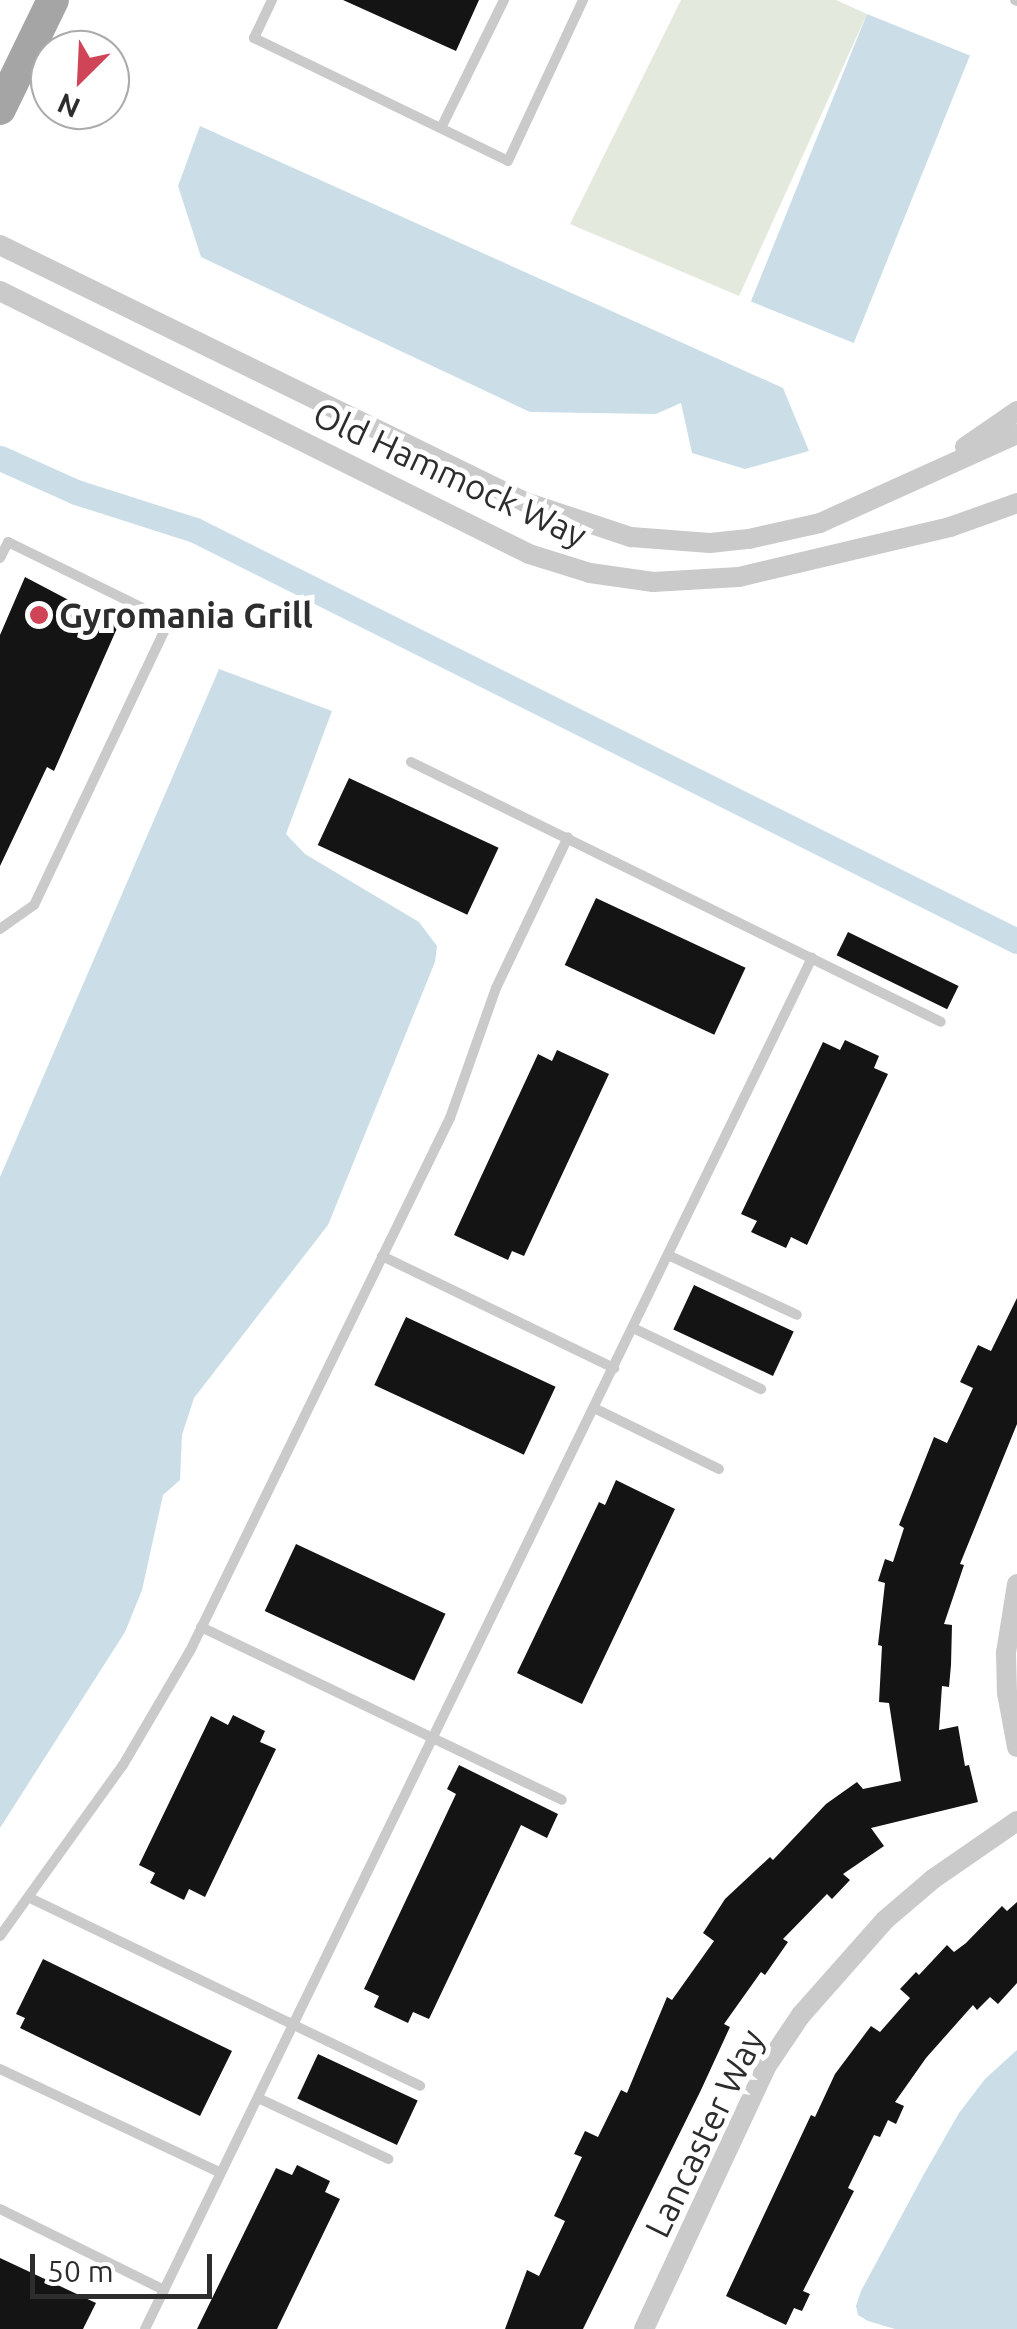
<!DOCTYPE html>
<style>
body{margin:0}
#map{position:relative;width:1017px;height:2329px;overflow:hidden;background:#fff;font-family:Ubuntu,sans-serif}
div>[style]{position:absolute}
.green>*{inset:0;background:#e4e9dd}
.water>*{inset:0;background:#cbdee7;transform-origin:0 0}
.canal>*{height:25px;margin:-12.5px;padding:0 12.5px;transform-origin:12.5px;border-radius:12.5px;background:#cbdee7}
.building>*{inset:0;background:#141414;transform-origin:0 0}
.service>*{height:10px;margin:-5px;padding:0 5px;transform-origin:5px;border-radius:5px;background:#cacaca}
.minor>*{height:20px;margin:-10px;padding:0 10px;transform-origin:10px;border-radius:10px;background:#cacaca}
.primary>*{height:32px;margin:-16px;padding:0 16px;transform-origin:16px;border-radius:16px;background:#a5a5a5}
.dots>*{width:28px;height:28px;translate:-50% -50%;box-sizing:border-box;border:5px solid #fff;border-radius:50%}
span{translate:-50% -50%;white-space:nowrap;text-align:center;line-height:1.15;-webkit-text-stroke:10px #fff;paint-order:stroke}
.street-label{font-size:35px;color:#2d2d2d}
.poi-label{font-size:35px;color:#2d2d2d;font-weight:700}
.left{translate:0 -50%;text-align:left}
.north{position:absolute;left:30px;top:30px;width:100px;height:100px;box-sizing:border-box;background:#fff;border:2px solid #ababab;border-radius:50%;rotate:204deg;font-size:28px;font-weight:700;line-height:40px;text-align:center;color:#2d2d2d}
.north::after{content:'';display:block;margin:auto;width:35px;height:45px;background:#cf4557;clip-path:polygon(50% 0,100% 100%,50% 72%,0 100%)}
.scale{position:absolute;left:30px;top:2254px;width:182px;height:45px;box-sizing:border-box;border:5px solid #2d2d2d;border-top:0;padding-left:12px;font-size:30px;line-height:35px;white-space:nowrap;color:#2d2d2d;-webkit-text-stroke:8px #fff;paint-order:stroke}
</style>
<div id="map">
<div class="green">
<div style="clip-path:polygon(681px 0,836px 0,867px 14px,739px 296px,570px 224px)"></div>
</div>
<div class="water">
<div style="left:867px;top:14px;width:111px;height:310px;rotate:22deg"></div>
<div style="clip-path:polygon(200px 126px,783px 388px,809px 451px,745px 469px,692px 453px,681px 403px,656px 414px,530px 412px,201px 257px,178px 186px)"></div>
<div style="clip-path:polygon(219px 669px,332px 711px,286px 834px,305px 854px,419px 922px,437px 946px,435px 962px,328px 1225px,194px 1398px,182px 1435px,180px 1480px,163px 1495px,142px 1590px,125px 1632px,0 1828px,0 1177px)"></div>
<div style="clip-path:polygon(1017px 2050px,1017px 2329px,895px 2329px,868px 2321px,858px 2315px,856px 2306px,861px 2291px,924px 2174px,959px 2113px,985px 2079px)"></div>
</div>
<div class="canal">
<div style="left:0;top:458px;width:83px;rotate:24.1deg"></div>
<div style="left:76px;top:492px;width:125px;rotate:17.7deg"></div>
<div style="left:195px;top:530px;width:919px;rotate:26.57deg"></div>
</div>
<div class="building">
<div style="clip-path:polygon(343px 0,479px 0,456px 51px)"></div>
<div style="clip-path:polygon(25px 577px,118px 626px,54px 771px,47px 767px,0 866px,0 635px)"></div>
<div style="left:349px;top:778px;width:165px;height:74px;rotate:25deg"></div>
<div style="left:596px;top:898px;width:165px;height:74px;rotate:25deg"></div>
<div style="left:848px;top:932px;width:123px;height:26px;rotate:26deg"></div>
<div style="clip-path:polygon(845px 1040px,879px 1056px,874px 1068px,888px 1074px,807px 1245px,791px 1237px,786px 1248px,751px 1232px,757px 1221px,741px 1214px,823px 1042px,840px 1050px)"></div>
<div style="clip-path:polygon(557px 1050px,609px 1074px,524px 1256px,512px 1251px,508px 1260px,454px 1235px,538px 1054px,552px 1061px)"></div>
<div style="left:694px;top:1285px;width:110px;height:49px;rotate:25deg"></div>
<div style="clip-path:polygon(1017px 1298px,1017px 1424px,960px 1564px,964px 1565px,944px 1624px,952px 1625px,951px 1665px,949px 1687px,942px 1686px,939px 1730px,958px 1726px,965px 1766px,969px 1765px,978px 1802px,871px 1828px,884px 1846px,843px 1874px,850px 1880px,832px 1899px,827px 1894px,783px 1939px,788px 1942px,765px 1975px,761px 1972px,724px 2024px,730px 2027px,701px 2090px,583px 2329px,505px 2329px,527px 2270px,539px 2276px,565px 2221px,554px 2216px,582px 2157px,574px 2154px,585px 2131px,598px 2137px,621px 2090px,627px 2093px,667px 1997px,672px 2000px,714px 1941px,703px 1933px,725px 1899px,770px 1857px,773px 1860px,826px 1804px,857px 1782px,863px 1789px,901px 1781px,889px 1703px,879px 1702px,882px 1646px,878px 1645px,885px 1583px,878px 1581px,885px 1559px,893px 1562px,904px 1528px,899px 1525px,934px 1437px,947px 1443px,973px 1388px,960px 1382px,978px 1345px,991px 1351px)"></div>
<div style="left:406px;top:1317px;width:165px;height:75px;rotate:25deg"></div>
<div style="clip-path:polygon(616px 1480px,675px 1509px,582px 1704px,517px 1673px,599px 1502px,605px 1505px)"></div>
<div style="left:296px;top:1544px;width:165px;height:74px;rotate:25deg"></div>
<div style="clip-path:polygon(233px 1715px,265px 1731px,260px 1742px,276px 1749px,205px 1897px,189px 1889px,184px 1900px,150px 1883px,155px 1873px,139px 1865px,211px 1716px,228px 1725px)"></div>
<div style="clip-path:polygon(459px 1765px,558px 1814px,547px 1838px,521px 1825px,429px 2019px,413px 2012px,408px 2023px,374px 2007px,379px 1996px,364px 1989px,456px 1794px,447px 1789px)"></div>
<div style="clip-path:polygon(1017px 1902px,1017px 1983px,998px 2004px,990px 1997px,977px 2010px,973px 2005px,926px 2058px,895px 2102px,904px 2106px,896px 2124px,888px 2120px,880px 2137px,874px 2135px,848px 2188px,854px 2191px,803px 2291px,810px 2294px,802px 2311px,794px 2308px,786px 2325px,726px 2296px,811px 2115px,815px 2117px,835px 2074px,871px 2026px,880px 2032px,910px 1998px,900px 1989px,916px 1972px,919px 1975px,947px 1945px,954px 1952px,966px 1943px,1002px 1906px,1007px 1911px)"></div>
<div style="clip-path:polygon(43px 1959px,232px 2051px,200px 2116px,20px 2028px,25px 2018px,16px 2014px)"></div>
<div style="left:318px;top:2054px;width:110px;height:49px;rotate:25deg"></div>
<div style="clip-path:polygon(297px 2165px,330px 2181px,325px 2192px,340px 2199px,277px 2329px,197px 2329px,276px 2168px,292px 2175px)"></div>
<div style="clip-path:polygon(0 2258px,96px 2303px,83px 2329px,0 2329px)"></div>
</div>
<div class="service">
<div style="left:272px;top:0;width:42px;rotate:115.3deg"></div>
<div style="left:254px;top:38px;width:282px;rotate:25.8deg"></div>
<div style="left:508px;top:161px;width:178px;rotate:-65deg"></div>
<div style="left:1015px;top:0;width:2px;rotate:27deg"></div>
<div style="left:441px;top:128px;width:143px;rotate:-63.8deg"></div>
<div style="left:0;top:558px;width:18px;rotate:-63deg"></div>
<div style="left:8px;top:542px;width:179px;rotate:26.1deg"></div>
<div style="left:169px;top:621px;width:314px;rotate:115.4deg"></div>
<div style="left:34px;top:905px;width:42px;rotate:144.8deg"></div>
<div style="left:411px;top:762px;width:590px;rotate:26.13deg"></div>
<div style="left:668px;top:1255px;width:142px;rotate:24.9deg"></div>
<div style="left:382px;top:1256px;width:258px;rotate:25.8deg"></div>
<div style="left:633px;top:1328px;width:142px;rotate:25.5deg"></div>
<div style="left:594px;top:1408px;width:139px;rotate:26deg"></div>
<div style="left:201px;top:1627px;width:400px;rotate:25.6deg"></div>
<div style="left:30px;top:1898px;width:433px;rotate:25.7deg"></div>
<div style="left:0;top:1936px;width:211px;rotate:-54.3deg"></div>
<div style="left:123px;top:1765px;width:132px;rotate:-59.6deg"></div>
<div style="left:190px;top:1651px;width:593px;rotate:-64deg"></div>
<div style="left:450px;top:1118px;width:138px;rotate:-70.5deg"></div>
<div style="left:496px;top:988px;width:167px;rotate:-64.5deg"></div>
<div style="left:0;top:2069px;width:244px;rotate:25.2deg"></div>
<div style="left:258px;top:2098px;width:144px;rotate:25.1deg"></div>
<div style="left:0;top:2209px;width:183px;rotate:26.3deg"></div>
<div style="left:145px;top:2329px;width:1525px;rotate:-64.06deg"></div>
</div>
<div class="minor">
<div style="left:0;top:245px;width:585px;rotate:26.08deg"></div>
<div style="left:525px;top:502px;width:112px;rotate:18.3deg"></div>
<div style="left:631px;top:537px;width:79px;rotate:4.3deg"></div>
<div style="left:710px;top:543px;width:39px;rotate:-6deg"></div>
<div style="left:749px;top:539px;width:73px;rotate:-12.7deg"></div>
<div style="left:820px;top:523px;width:216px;rotate:-24.3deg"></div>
<div style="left:0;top:291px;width:591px;rotate:26.43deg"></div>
<div style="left:529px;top:554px;width:64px;rotate:17.3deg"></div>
<div style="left:590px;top:573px;width:64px;rotate:8.1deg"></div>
<div style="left:653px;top:582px;width:86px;rotate:-3.3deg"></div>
<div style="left:739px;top:577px;width:217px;rotate:-13.3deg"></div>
<div style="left:950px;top:527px;width:71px;rotate:-19.7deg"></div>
<div style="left:965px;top:447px;width:63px;rotate:-34.7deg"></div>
<div style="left:1017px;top:1584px;width:70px;rotate:99.1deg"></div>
<div style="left:1006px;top:1653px;width:40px;rotate:88.6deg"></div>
<div style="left:1007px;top:1693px;width:55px;rotate:79.5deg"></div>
<div style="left:644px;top:2329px;width:289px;rotate:-65deg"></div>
<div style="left:766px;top:2067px;width:63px;rotate:-56.1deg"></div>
<div style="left:801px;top:2015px;width:127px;rotate:-48.5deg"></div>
<div style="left:885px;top:1920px;width:63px;rotate:-40.5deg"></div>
<div style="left:933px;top:1879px;width:102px;rotate:-34.6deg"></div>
</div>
<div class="primary">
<div style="left:0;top:109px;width:121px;rotate:-64.1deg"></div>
</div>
<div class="dots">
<div style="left:39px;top:615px;background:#cf4557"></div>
</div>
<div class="street-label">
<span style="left:450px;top:474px;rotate:25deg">Old Hammock Way</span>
<span style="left:704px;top:2133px;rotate:-64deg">Lancaster Way</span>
</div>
<div class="poi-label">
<span class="left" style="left:59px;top:615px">Gyromania Grill</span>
</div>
<div class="north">N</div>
<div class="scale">50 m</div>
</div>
